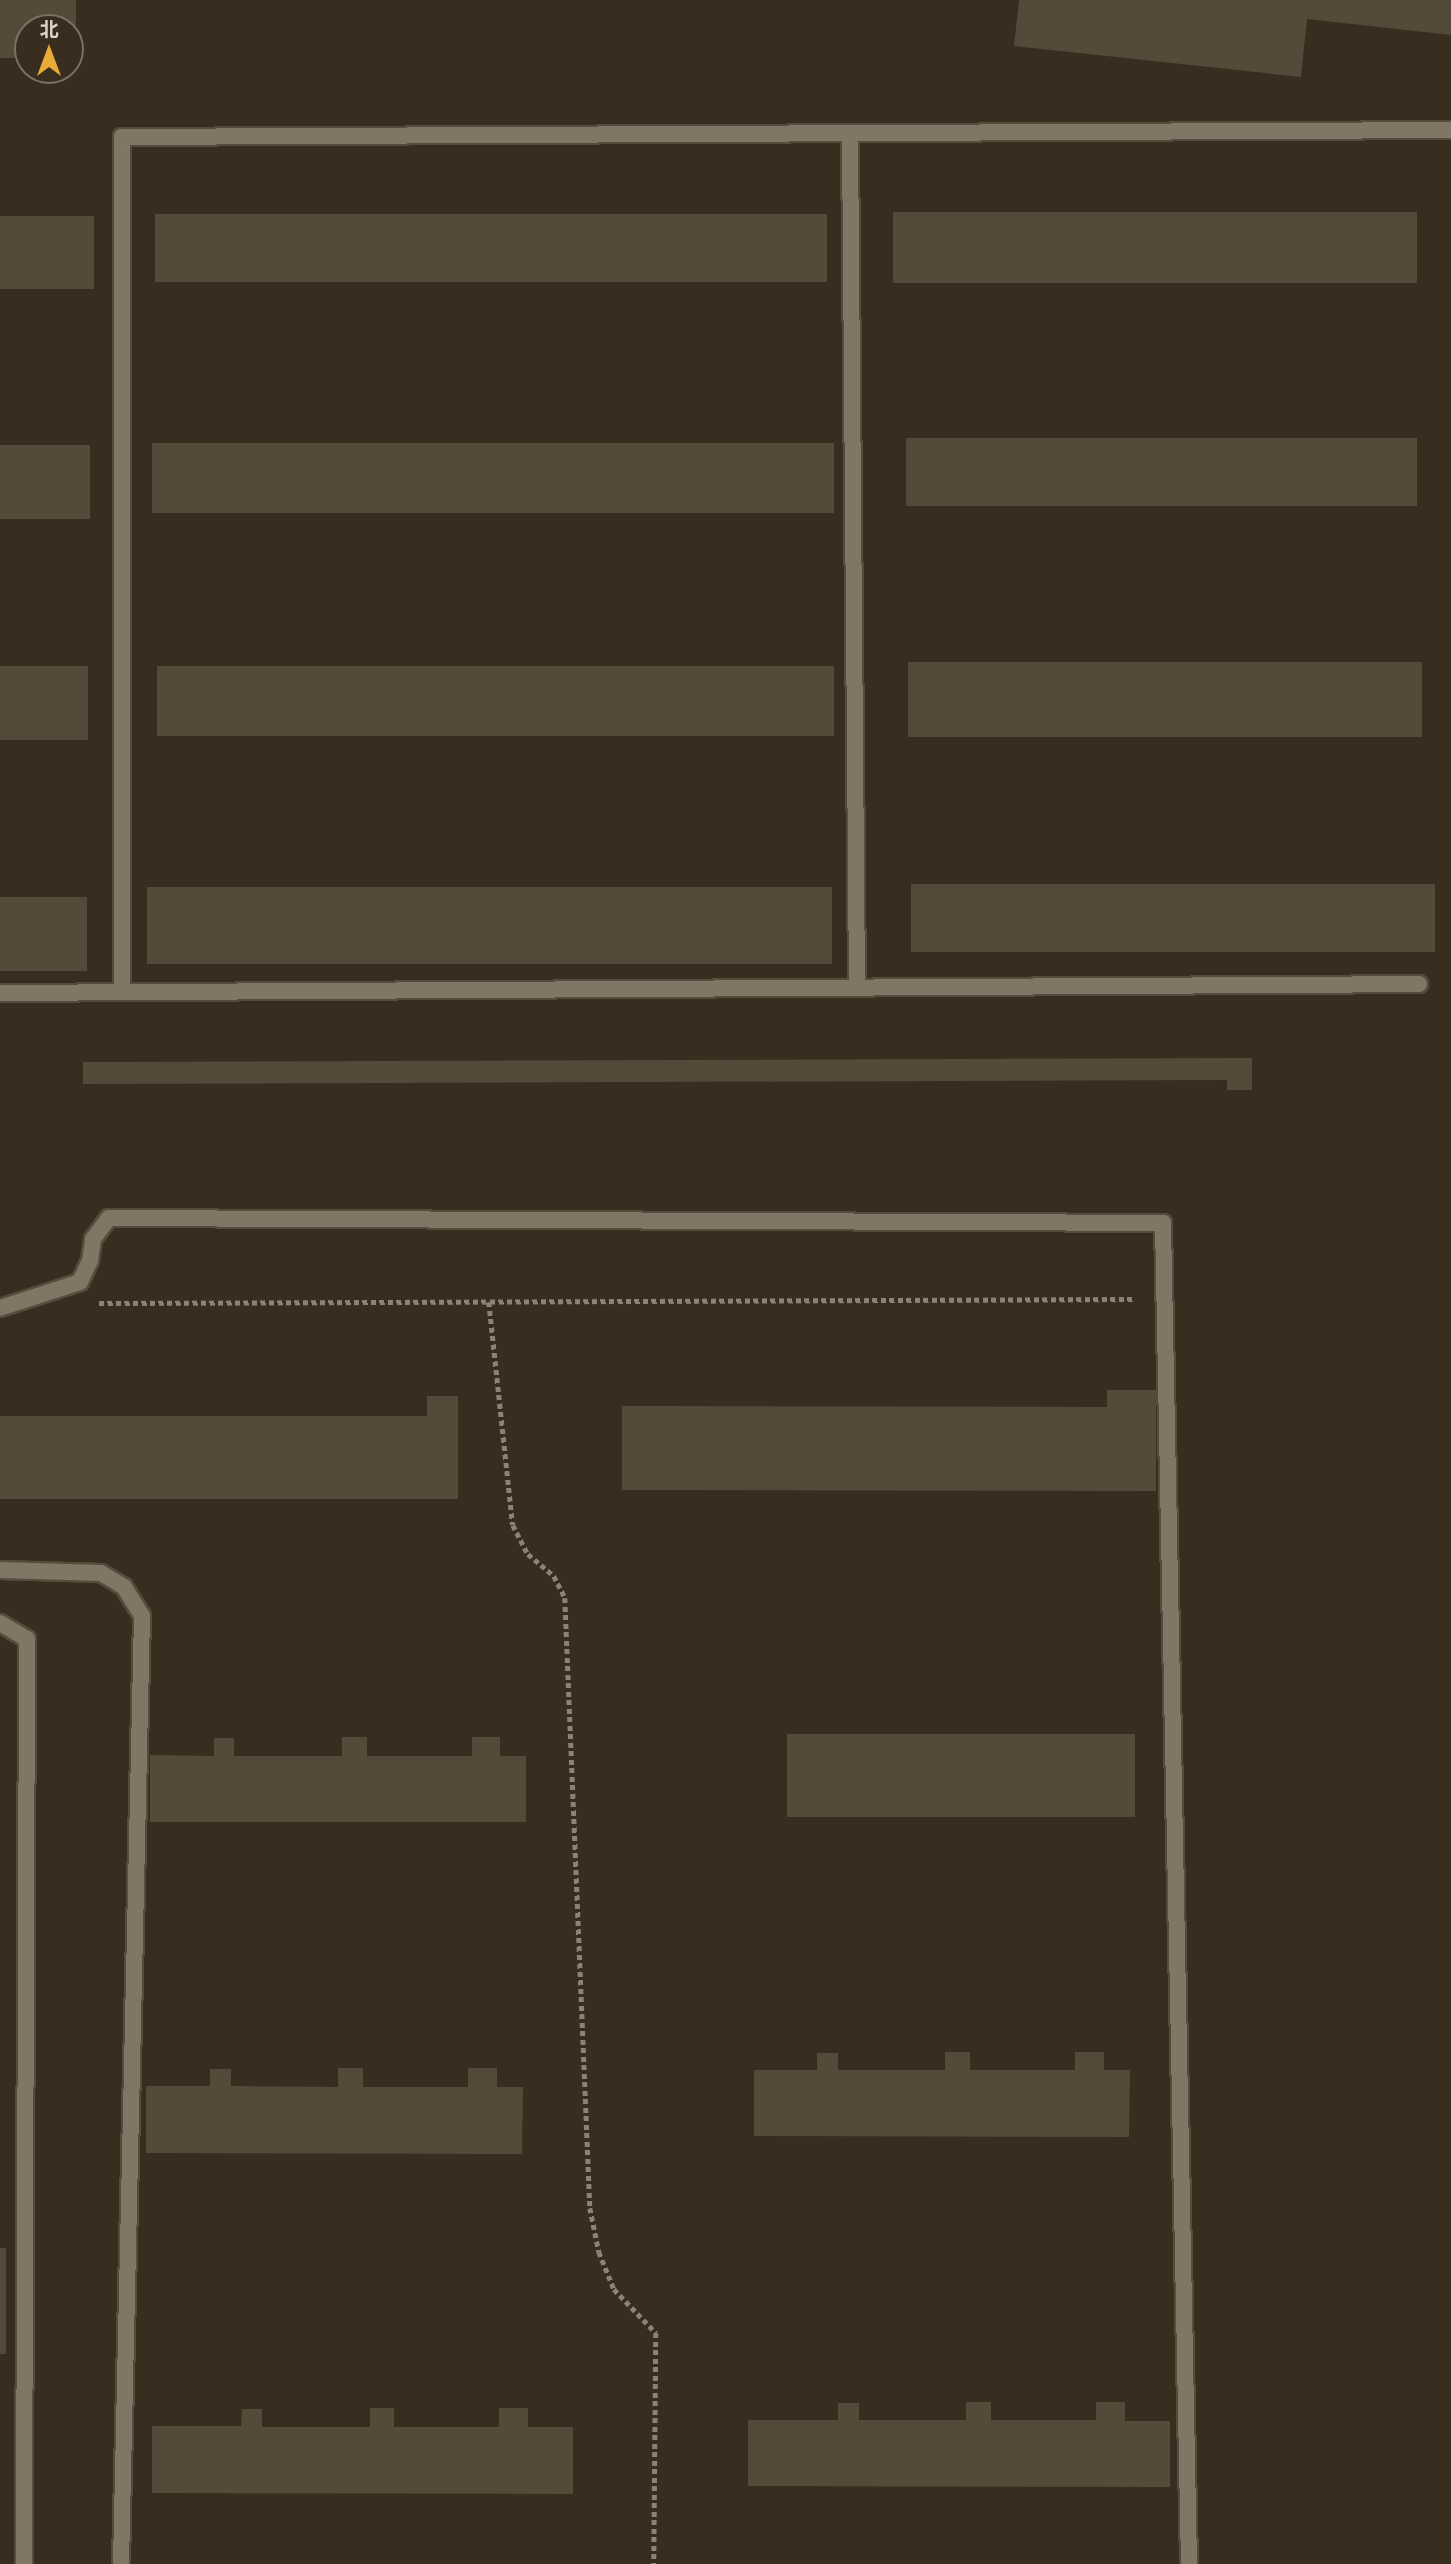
<!DOCTYPE html>
<meta charset="utf-8">
<style>
body{margin:0}
#map{position:relative;width:1451px;height:2564px;overflow:hidden;background:#382d1e;font-family:"Space Grotesk","Noto Sans SC",sans-serif}
div>[style]{position:absolute}
.building>*{inset:0;background:#544a39;transform-origin:0 0}
.path>*{height:4.5px;margin-top:-2.25px;transform-origin:0;background:repeating-linear-gradient(90deg,#8c8377 0 5px,transparent 0 8.5px)}
.roads{filter:drop-shadow(2px 0 #544c3e) drop-shadow(-2px 0 #544c3e) drop-shadow(0 2px #544c3e) drop-shadow(0 -2px #544c3e)}
.lane>*{height:16px;margin:-8px;padding:0 8px;transform-origin:8px;border-radius:8px;background:#817563}
span{translate:-50% -50%;white-space:nowrap;text-align:center;line-height:1.15;-webkit-text-stroke:7px #382d1e;paint-order:stroke}
.north{position:absolute;left:14px;top:14px;width:70px;height:70px;box-sizing:border-box;background:#382d1e;border:2px solid #7a7164;border-radius:50%;rotate:0deg;font-size:19px;font-weight:700;line-height:28px;text-align:center;color:#ddd6cd}
.north::after{content:'';display:block;margin:auto;width:24px;height:32px;background:#e9ab38;clip-path:polygon(50% 0,100% 100%,50% 72%,0 100%)}
</style>
<div id="map">
<div class="building">
<div style="clip-path:polygon(0 0,76px 0,76px 58px,70px 58px,70px 28px,28px 28px,28px 58px,0 58px)"></div>
<div style="clip-path:polygon(1019px 0,1451px 0,1451px 35px,1307px 19px,1301px 77px,1014px 46px)"></div>
<div style="left:893px;top:212px;width:524px;height:71px"></div>
<div style="left:155px;top:214px;width:672px;height:68px"></div>
<div style="left:0;top:216px;width:94px;height:73px"></div>
<div style="left:906px;top:438px;width:511px;height:68px"></div>
<div style="left:152px;top:443px;width:682px;height:70px"></div>
<div style="left:0;top:445px;width:90px;height:74px"></div>
<div style="left:908px;top:662px;width:514px;height:75px"></div>
<div style="left:0;top:666px;width:88px;height:74px"></div>
<div style="left:157px;top:666px;width:677px;height:70px"></div>
<div style="left:911px;top:884px;width:524px;height:68px"></div>
<div style="left:147px;top:887px;width:685px;height:77px"></div>
<div style="left:0;top:897px;width:87px;height:74px"></div>
<div style="clip-path:polygon(1252px 1058px,1252px 1090px,1227px 1090px,1227px 1080px,83px 1084px,83px 1062px)"></div>
<div style="clip-path:polygon(1107px 1390px,1156px 1390px,1156px 1491px,622px 1490px,622px 1406px,1107px 1407px)"></div>
<div style="clip-path:polygon(427px 1396px,458px 1396px,458px 1499px,0 1499px,0 1416px,427px 1416px)"></div>
<div style="left:787px;top:1734px;width:348px;height:83px"></div>
<div style="clip-path:polygon(342px 1737px,367px 1737px,367px 1756px,472px 1756px,472px 1737px,500px 1737px,500px 1756px,526px 1756px,526px 1822px,150px 1822px,150px 1755px,214px 1756px,214px 1738px,234px 1738px,234px 1756px,342px 1756px)"></div>
<div style="clip-path:polygon(945px 2052px,970px 2052px,970px 2070px,1075px 2070px,1075px 2052px,1104px 2052px,1104px 2070px,1130px 2070px,1129px 2137px,754px 2136px,754px 2070px,817px 2070px,817px 2053px,838px 2053px,838px 2070px,945px 2070px)"></div>
<div style="clip-path:polygon(338px 2068px,363px 2068px,363px 2087px,468px 2087px,468px 2068px,497px 2068px,497px 2087px,523px 2087px,522px 2154px,146px 2153px,146px 2086px,210px 2086px,210px 2069px,231px 2069px,231px 2086px,338px 2087px)"></div>
<div style="left:0;top:2248px;width:6px;height:106px"></div>
<div style="clip-path:polygon(966px 2402px,991px 2402px,991px 2420px,1096px 2420px,1096px 2402px,1125px 2402px,1125px 2421px,1170px 2421px,1170px 2487px,748px 2486px,748px 2420px,838px 2420px,838px 2403px,859px 2403px,859px 2420px,966px 2420px)"></div>
<div style="clip-path:polygon(370px 2408px,394px 2408px,394px 2427px,499px 2427px,499px 2408px,528px 2408px,528px 2427px,573px 2427px,573px 2494px,152px 2493px,152px 2426px,241px 2426px,242px 2409px,262px 2409px,262px 2427px,370px 2427px)"></div>
</div>
<div class="path">
<div style="left:489px;top:1302px;width:224px;rotate:83.9deg"></div>
<div style="left:513px;top:1525px;width:33px;rotate:63deg"></div>
<div style="left:528px;top:1554px;width:34px;rotate:40deg"></div>
<div style="left:554px;top:1576px;width:25px;rotate:63deg"></div>
<div style="left:565px;top:1598px;width:611px;rotate:87.65deg"></div>
<div style="left:590px;top:2208px;width:45px;rotate:78.4deg"></div>
<div style="left:599px;top:2252px;width:40px;rotate:68deg"></div>
<div style="left:614px;top:2289px;width:61px;rotate:46.3deg"></div>
<div style="left:656px;top:2333px;width:231px;rotate:90.5deg"></div>
<div style="left:99px;top:1303px;width:1037px;rotate:-0.22deg"></div>
</div>
<div class="roads">
<div class="lane">
<div style="left:850px;top:136px;width:852px;rotate:89.53deg"></div>
<div style="left:122px;top:992px;width:855px;rotate:-90deg"></div>
<div style="left:122px;top:137px;width:1329px;rotate:-0.3deg"></div>
<div style="left:0;top:993px;width:1419px;rotate:-0.36deg"></div>
<div style="left:0;top:1308px;width:84px;rotate:-18deg"></div>
<div style="left:80px;top:1282px;width:23px;rotate:-65deg"></div>
<div style="left:90px;top:1261px;width:22px;rotate:-82deg"></div>
<div style="left:93px;top:1239px;width:26px;rotate:-53deg"></div>
<div style="left:109px;top:1218px;width:1054px;rotate:0.27deg"></div>
<div style="left:1163px;top:1223px;width:1341px;rotate:88.89deg"></div>
<div style="left:0;top:1570px;width:101px;rotate:1.7deg"></div>
<div style="left:101px;top:1573px;width:27px;rotate:31deg"></div>
<div style="left:124px;top:1587px;width:34px;rotate:58deg"></div>
<div style="left:142px;top:1616px;width:948px;rotate:91.27deg"></div>
<div style="left:0;top:1623px;width:31px;rotate:31deg"></div>
<div style="left:27px;top:1639px;width:925px;rotate:90.19deg"></div>
</div>
</div>
<div class="north">北</div>
</div>
